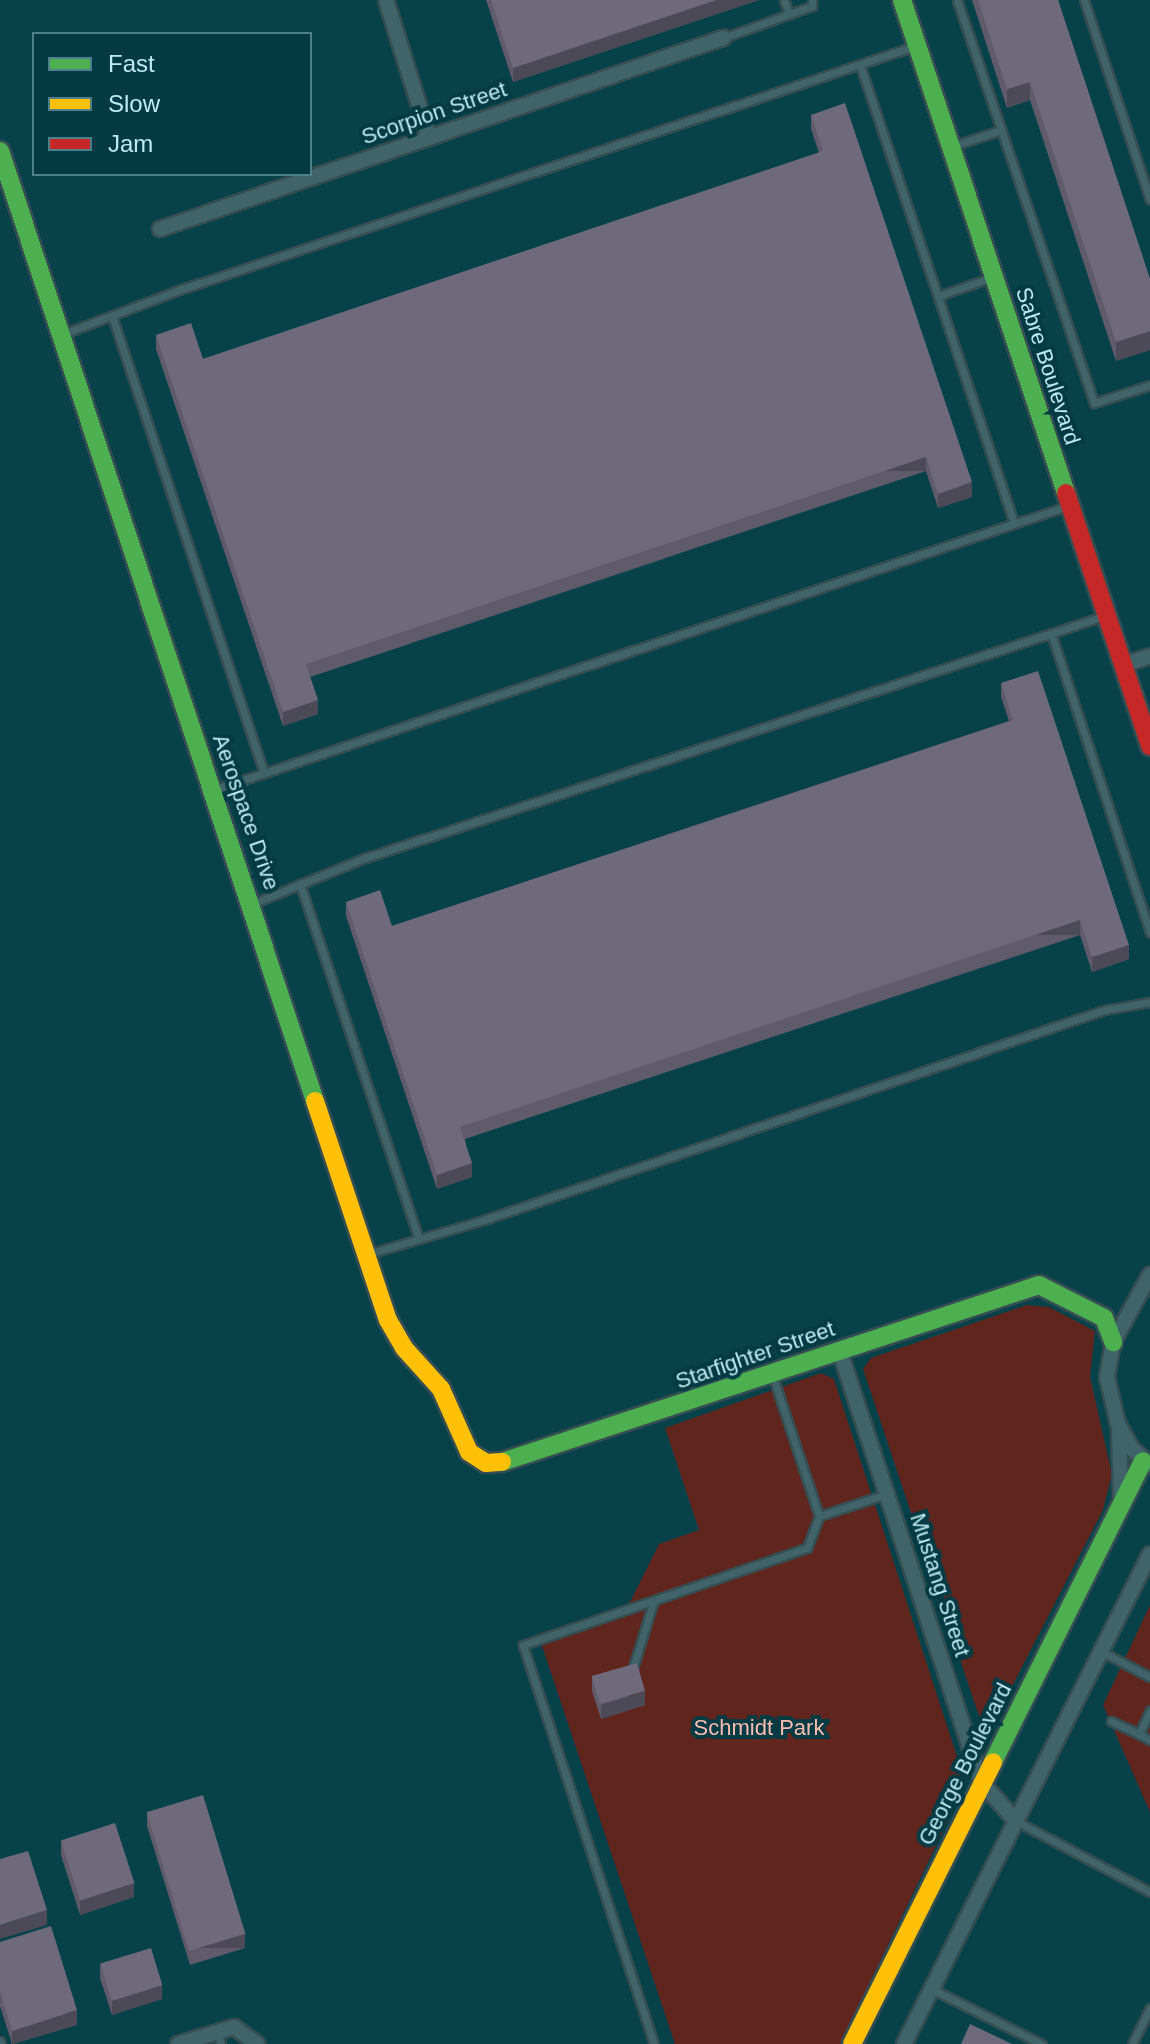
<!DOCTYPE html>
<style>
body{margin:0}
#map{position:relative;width:1150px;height:2044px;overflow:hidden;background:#123034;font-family:Arial,sans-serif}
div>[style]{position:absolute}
.built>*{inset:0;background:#07424b}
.green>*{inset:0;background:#60261e}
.roads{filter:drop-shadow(2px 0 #364e52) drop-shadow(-2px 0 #364e52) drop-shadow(0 2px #364e52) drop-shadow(0 -2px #364e52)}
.lane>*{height:7px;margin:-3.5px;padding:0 3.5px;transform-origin:3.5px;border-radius:3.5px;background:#41646a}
.street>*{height:14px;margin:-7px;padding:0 7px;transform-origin:7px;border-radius:7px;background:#41646a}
.fast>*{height:18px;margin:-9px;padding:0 9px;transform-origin:9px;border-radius:9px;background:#4caf50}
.slow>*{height:18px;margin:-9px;padding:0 9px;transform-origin:9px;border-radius:9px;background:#ffc107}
.jam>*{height:18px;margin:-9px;padding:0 9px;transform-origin:9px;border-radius:9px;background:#c62828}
.wall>*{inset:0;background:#5f5b6b}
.shaded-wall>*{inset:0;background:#4d4a57;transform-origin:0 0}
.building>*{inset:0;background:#6e6a7c;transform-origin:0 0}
span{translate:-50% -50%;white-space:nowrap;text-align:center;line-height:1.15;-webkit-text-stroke:8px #033a43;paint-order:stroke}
.street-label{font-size:22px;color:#bfe9f2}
.park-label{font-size:22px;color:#f9bcb0}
.legend{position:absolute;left:32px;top:32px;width:280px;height:144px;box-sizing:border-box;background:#033a43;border:2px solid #4e8089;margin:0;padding:10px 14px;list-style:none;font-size:24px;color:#bfe9f2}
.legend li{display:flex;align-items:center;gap:16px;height:40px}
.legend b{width:40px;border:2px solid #4e8089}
</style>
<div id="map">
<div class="built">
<div style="clip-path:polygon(evenodd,0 0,1150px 0,1150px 2044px,0 2044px,0 0,34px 34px,310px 34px,310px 174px,34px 174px,34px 34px)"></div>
</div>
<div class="green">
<div style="clip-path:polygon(1027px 1305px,1049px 1307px,1095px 1331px,1090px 1377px,1112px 1474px,1103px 1510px,986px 1737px,863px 1369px,871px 1358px)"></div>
<div style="clip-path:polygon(821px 1373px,834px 1379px,966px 1784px,840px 2044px,675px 2044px,538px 1634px,629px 1604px,659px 1544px,699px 1530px,665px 1428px)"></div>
<div style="clip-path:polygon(1150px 1605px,1150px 1812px,1103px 1705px)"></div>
</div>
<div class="roads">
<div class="lane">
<div style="left:784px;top:0;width:15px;rotate:70deg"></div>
<div style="left:957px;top:0;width:426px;rotate:71.2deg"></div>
<div style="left:1094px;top:403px;width:59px;rotate:-17.8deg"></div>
<div style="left:1084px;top:0;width:210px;rotate:71.7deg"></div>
<div style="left:723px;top:38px;width:95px;rotate:-19.8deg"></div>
<div style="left:812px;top:6px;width:6px;rotate:-90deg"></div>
<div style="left:860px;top:65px;width:483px;rotate:71.4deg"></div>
<div style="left:953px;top:146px;width:51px;rotate:-18.4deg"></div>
<div style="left:938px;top:296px;width:58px;rotate:-19.1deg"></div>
<div style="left:112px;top:316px;width:482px;rotate:71.6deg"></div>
<div style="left:63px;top:334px;width:121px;rotate:-20.8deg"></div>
<div style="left:176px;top:291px;width:779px;rotate:-18.34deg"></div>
<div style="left:1051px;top:633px;width:316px;rotate:71.7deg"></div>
<div style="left:213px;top:790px;width:900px;rotate:-18.39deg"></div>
<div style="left:300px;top:884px;width:374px;rotate:71.5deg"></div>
<div style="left:252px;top:904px;width:122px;rotate:-22.2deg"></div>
<div style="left:365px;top:858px;width:778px;rotate:-18.13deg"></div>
<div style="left:368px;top:1254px;width:124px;rotate:-16.4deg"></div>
<div style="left:487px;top:1219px;width:651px;rotate:-18.71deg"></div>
<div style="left:1104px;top:1010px;width:47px;rotate:-9.9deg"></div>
<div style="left:819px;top:1516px;width:71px;rotate:-17.9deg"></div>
<div style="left:1101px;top:1651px;width:55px;rotate:28deg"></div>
<div style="left:632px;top:1671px;width:74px;rotate:-72.8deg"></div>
<div style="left:1111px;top:1721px;width:31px;rotate:25deg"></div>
<div style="left:1139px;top:1734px;width:26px;rotate:-65deg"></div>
<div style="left:1139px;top:1734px;width:13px;rotate:29deg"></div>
<div style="left:1016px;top:1821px;width:152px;rotate:27.9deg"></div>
<div style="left:932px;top:1989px;width:123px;rotate:26.6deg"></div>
<div style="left:217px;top:2032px;width:13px;rotate:72deg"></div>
<div style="left:0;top:2041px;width:3px;rotate:72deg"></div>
<div style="left:654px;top:2044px;width:420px;rotate:-108.2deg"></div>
<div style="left:523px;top:1645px;width:300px;rotate:-18.9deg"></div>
<div style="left:807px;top:1548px;width:34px;rotate:-69deg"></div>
<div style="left:819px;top:1516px;width:146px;rotate:-108.3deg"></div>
<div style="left:1132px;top:2044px;width:40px;rotate:-63.4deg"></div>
</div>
<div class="street">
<div style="left:386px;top:0;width:144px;rotate:72.6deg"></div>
<div style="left:160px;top:229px;width:595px;rotate:-18.74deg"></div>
<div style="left:1123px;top:665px;width:28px;rotate:-18deg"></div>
<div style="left:840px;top:1352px;width:454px;rotate:71.8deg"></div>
<div style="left:982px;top:1783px;width:51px;rotate:48.2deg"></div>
<div style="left:1119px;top:1432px;width:67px;rotate:88.3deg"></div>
<div style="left:1150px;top:1465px;width:24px;rotate:-138deg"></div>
<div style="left:1132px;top:1449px;width:29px;rotate:-119deg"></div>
<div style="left:1118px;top:1424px;width:48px;rotate:-103.2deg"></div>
<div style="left:1107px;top:1377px;width:36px;rotate:-80deg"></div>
<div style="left:1113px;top:1342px;width:77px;rotate:-61.1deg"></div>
<div style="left:178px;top:2044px;width:59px;rotate:-16.9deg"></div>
<div style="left:234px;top:2027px;width:29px;rotate:36deg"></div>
<div style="left:904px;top:2044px;width:548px;rotate:-63.34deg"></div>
</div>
<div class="fast">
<div style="left:902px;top:0;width:520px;rotate:71.6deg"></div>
<div style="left:0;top:151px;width:1001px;rotate:71.66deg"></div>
<div style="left:502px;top:1462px;width:565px;rotate:-18.24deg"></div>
<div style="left:1039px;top:1285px;width:73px;rotate:26.9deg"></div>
<div style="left:1104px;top:1318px;width:26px;rotate:69deg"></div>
<div style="left:993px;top:1762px;width:336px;rotate:-63.5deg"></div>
</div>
<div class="slow">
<div style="left:315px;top:1101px;width:231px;rotate:71.6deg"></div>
<div style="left:388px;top:1320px;width:32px;rotate:60deg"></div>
<div style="left:404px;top:1348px;width:55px;rotate:47.9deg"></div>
<div style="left:441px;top:1389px;width:69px;rotate:66deg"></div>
<div style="left:469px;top:1452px;width:20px;rotate:33deg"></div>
<div style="left:486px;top:1463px;width:16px;rotate:-4deg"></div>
<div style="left:852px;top:2044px;width:315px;rotate:-63.4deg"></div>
</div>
<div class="jam">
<div style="left:1066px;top:493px;width:267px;rotate:71.6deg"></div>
</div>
</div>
<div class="wall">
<div style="clip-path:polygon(486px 0,759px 0,513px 82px)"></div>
<div style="clip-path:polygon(972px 0,1058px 0,1150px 279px,1150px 350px,1116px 361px,1030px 100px,1007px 108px)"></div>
<div style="clip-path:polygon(811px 115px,972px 497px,938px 508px,926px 471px,310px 677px,318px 714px,283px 726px,156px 349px,156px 335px,203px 359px,819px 153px,811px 129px)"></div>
<div style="clip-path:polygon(1001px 683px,1129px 959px,1092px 972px,1080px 935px,465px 1139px,472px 1177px,437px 1189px,346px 916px,346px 902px,392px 926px,1009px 721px,1001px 697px)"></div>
<div style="clip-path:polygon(592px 1677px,645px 1705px,601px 1719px,592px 1691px)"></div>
<div style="clip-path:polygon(147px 1812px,245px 1948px,190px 1965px,147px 1826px)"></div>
<div style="clip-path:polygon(61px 1841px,134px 1897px,80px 1915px,61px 1855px)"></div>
<div style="clip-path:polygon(0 1942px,77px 2025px,12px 2044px,0 2006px)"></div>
<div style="clip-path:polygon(100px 1964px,162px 1999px,112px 2015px,100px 1978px)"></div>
</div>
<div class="shaded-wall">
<div style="clip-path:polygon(716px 0,759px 0,513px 82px,513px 68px)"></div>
<div style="clip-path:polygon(1030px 82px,1030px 100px,1007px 108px,1007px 89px)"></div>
<div style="clip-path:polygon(1150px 331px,1150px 350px,1116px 361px,1116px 342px)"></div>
<div style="left:926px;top:457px;width:14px;height:654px;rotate:90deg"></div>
<div style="clip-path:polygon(972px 482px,972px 497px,938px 508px,938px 494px)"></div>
<div style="clip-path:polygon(318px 700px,318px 714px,283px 726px,283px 712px)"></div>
<div style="left:1080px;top:920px;width:15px;height:654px;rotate:90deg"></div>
<div style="clip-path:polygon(1129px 945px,1129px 959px,1092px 972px,1092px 957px)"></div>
<div style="clip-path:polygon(472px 1163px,472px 1177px,437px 1189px,437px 1175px)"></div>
<div style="clip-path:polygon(645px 1691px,645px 1705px,601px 1719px,601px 1705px)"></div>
<div style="clip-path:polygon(134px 1883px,134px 1897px,80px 1915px,80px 1900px)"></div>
<div style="clip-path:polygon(47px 1910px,47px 1925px,0 1939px,0 1925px)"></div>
<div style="left:245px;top:1934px;width:14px;height:58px;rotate:90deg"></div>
<div style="clip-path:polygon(162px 1985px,162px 1999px,112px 2015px,112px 2001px)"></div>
<div style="clip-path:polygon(77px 2010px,77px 2025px,12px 2044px,12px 2031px)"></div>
</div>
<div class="building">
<div style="clip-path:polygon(491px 0,716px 0,513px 68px)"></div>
<div style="clip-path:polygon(978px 0,1058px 0,1150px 279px,1150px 331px,1116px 342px,1030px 82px,1007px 89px)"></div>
<div style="clip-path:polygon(845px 103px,972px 482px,938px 494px,926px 457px,306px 664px,318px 700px,283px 712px,156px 335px,191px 323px,203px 359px,823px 151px,811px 115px)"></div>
<div style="clip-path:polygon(1038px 671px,1129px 945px,1092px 957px,1080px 920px,460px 1127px,472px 1163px,437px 1175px,346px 902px,380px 890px,392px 926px,1013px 720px,1001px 683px)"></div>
<div style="left:637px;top:1663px;width:29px;height:47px;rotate:74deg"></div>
<div style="left:203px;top:1795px;width:145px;height:59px;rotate:73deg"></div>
<div style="left:115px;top:1823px;width:63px;height:57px;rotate:72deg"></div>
<div style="clip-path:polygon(28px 1851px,47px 1910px,0 1925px,0 1859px)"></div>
<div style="clip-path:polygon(51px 1926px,77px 2010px,12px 2031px,0 1991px,0 1942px)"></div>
<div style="left:151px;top:1948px;width:39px;height:53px;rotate:73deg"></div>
<div style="clip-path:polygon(970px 2024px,1012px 2044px,961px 2044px)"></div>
</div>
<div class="street-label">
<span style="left:434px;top:113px;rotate:-19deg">Scorpion Street</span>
<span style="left:1048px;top:366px;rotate:72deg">Sabre Boulevard</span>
<span style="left:246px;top:812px;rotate:71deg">Aerospace Drive</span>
<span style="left:755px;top:1355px;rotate:-19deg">Starfighter Street</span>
<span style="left:940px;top:1585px;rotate:72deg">Mustang Street</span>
<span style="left:965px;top:1764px;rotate:-63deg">George Boulevard</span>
</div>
<div class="park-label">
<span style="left:759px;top:1728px">Schmidt Park</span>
</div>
<ul class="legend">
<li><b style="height:10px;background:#4caf50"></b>Fast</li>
<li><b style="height:10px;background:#ffc107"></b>Slow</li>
<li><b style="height:10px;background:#c62828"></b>Jam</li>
</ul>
</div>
